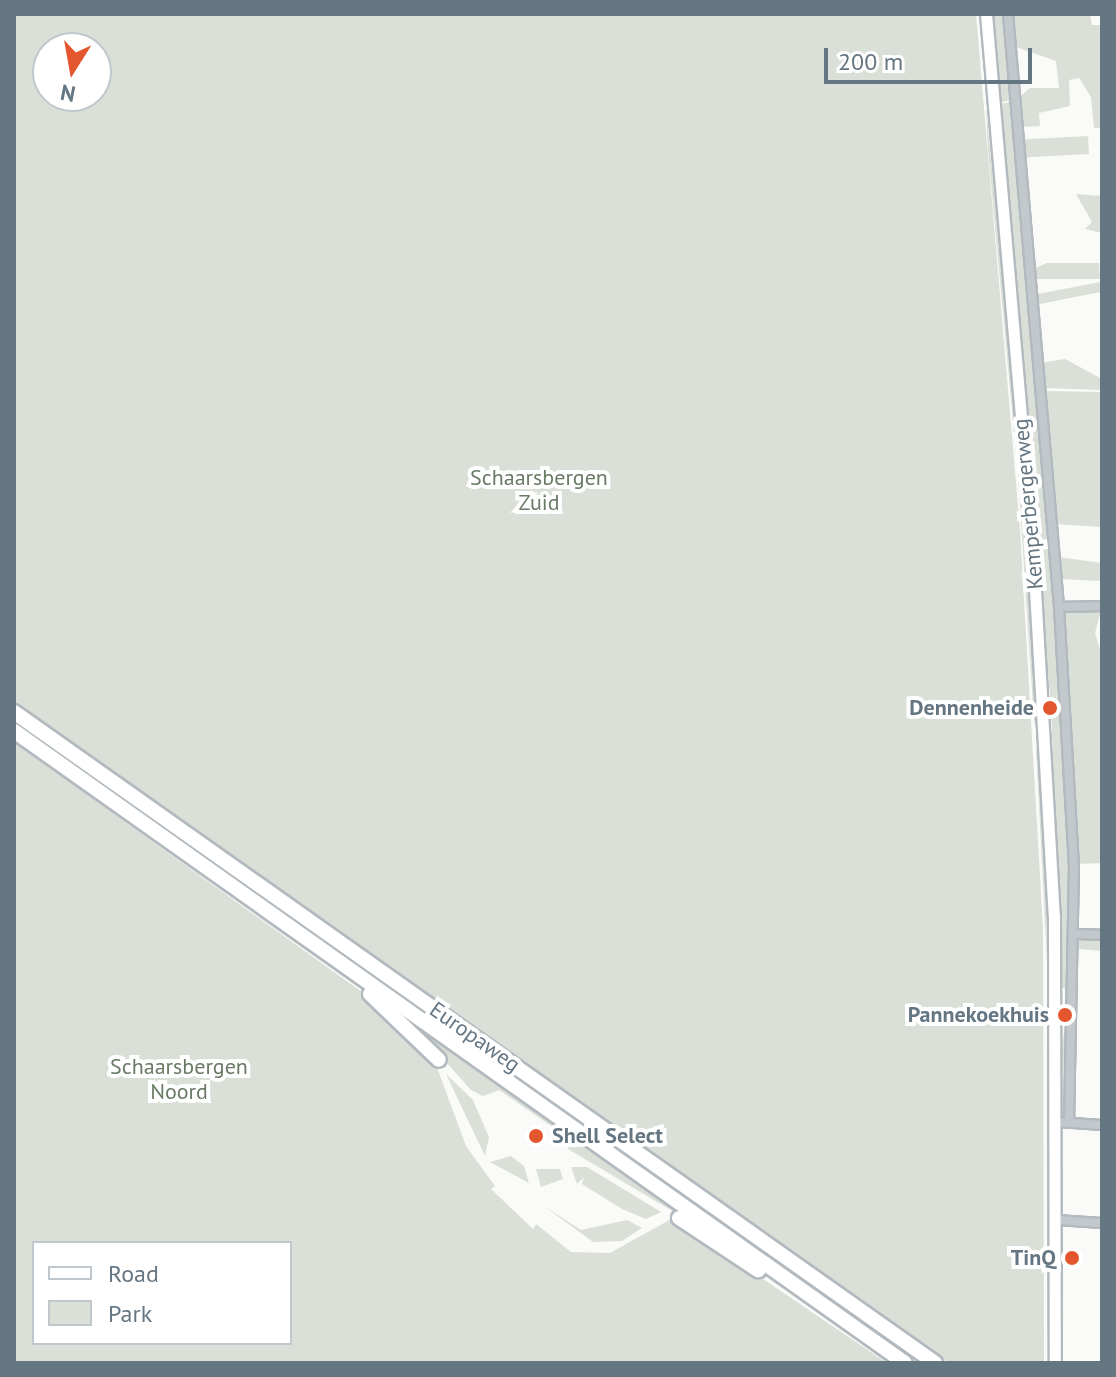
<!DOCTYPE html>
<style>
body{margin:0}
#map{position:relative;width:1116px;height:1377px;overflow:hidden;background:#fafaf8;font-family:"PT Sans",sans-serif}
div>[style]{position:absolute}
.green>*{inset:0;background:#dadfd7;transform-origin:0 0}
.roads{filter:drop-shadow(2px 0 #b3babf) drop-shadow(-2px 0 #b3babf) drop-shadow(0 2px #b3babf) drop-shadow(0 -2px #b3babf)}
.minor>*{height:8px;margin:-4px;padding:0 4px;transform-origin:4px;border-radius:4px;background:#c3c8cc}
.secondary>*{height:11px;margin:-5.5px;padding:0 5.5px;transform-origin:5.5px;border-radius:5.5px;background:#fff}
.motorway>*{height:14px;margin:-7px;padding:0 7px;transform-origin:7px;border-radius:7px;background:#fff}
.dots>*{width:22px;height:22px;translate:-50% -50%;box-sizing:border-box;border:4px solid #fff;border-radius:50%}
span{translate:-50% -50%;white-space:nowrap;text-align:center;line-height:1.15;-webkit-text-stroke:8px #fff;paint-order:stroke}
.park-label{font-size:22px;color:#687a64}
.street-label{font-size:22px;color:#657683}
.poi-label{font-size:22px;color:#657683;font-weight:700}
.right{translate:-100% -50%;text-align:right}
.left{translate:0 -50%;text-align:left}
.frame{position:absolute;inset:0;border:16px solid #657683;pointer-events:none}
.legend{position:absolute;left:32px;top:1241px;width:260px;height:104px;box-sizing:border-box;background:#fff;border:2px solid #c1c8cd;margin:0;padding:10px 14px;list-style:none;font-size:24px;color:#657683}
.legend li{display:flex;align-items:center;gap:16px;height:40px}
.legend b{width:40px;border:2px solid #c1c8cd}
.north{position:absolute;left:32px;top:32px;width:80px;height:80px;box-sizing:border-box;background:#fff;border:2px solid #c1c8cd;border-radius:50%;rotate:191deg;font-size:22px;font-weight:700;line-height:32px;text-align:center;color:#657683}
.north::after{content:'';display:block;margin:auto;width:28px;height:36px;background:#e4572e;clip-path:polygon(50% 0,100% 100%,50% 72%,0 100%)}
.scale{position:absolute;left:824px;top:48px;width:208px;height:36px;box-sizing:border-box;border:4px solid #657683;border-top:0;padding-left:10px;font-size:24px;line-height:28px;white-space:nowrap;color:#657683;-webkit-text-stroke:6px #fff;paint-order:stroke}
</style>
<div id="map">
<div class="green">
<div style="clip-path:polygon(evenodd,14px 14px,976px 14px,1020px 530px,1043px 929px,1044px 1363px,949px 1363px,14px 702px,14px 14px,96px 48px,96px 96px,48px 96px,48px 48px,96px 48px)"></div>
<div style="clip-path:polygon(990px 14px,1005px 14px,1013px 99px,1003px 102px,997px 103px)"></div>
<div style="clip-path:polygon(1011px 14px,1090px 14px,1092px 25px,1102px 25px,1102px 128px,1094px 128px,1091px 97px,1079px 78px,1069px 80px,1070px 106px,1039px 113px,1040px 126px,1020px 127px,1018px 98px,1030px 88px,1059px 88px,1056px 61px,1013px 46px)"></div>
<div style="clip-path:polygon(1013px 101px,1050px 529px,1071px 864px,1070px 991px,1061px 987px,1051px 706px,997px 105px)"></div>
<div style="clip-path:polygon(986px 106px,1020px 455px,1016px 455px,988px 150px)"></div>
<div style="left:1088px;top:136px;width:18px;height:66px;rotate:87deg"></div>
<div style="clip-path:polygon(1076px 194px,1102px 196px,1102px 233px,1085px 229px,1092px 222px)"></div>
<div style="clip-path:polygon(1047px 263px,1099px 263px,1100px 279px,1034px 279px,1033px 269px)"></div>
<div style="left:1100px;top:282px;width:10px;height:66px;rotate:79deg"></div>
<div style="clip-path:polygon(1065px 359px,1102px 379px,1102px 390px,1044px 388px,1041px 363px)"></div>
<div style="clip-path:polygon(1044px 391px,1102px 392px,1102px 527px,1055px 524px)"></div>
<div style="clip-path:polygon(1017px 460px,1021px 460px,1037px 721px,1034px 722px)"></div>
<div style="clip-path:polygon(1058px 557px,1102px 563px,1102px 581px,1059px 579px)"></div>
<div style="clip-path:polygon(1102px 607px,1095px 633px,1102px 655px,1102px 863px,1076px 864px,1062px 613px)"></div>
<div style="clip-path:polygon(evenodd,14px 742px,387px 1010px,435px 1062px,466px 1146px,495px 1186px,491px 1189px,533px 1229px,536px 1224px,571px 1252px,610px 1253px,673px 1218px,887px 1363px,14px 1363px,14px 742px,34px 1243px,290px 1243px,290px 1343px,34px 1343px,34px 1243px)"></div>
<div style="clip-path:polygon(1039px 746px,1053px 981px,1048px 981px,1036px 747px)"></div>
<div style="clip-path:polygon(1102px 937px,1102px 951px,1079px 949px,1079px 938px)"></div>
<div style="clip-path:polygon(1066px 1014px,1072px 1014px,1064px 1116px,1062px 1049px)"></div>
<div style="clip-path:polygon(412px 1024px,679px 1214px,679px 1215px,568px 1149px,570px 1139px,499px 1090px,483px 1096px,471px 1090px)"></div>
<div style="clip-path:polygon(446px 1074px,473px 1100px,489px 1137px,485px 1156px)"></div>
<div style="clip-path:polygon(511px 1156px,524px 1166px,529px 1183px,490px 1162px)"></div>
<div style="clip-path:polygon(571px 1167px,587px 1167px,661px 1212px,646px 1219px,622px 1209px,582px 1184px,584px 1177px,577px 1184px)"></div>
<div style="clip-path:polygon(536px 1169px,560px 1169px,563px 1179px,541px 1187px)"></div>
<div style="clip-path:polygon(544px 1206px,581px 1230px,627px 1220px,642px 1228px,622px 1241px,593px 1242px)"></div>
</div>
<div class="roads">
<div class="minor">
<div style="left:1008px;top:14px;width:595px;rotate:85.08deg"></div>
<div style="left:1059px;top:607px;width:258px;rotate:86.7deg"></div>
<div style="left:1074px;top:865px;width:258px;rotate:91.1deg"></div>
<div style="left:1059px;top:607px;width:43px;rotate:-1.3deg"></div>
<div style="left:1077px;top:934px;width:25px;rotate:2deg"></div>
<div style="left:1058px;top:1122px;width:44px;rotate:3.9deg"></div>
<div style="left:1057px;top:1220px;width:45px;rotate:3.8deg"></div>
</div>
<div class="secondary">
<div style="left:986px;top:14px;width:543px;rotate:85.03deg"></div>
<div style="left:1033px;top:555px;width:362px;rotate:86.7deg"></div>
<div style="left:1054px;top:916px;width:447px;rotate:89.9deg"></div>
</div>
<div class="motorway">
<div style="left:14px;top:712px;width:1128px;rotate:35.25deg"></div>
<div style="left:14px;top:731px;width:1092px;rotate:35.35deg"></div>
<div style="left:370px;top:994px;width:95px;rotate:43.7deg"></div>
<div style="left:679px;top:1218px;width:95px;rotate:33.4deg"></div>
</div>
</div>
<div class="dots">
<div style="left:1050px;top:708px;background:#e4572e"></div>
<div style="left:1065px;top:1015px;background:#e4572e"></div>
<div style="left:536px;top:1136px;background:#e4572e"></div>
<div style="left:1072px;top:1258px;background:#e4572e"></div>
</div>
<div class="park-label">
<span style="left:539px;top:490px">Schaarsbergen<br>Zuid</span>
<span style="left:179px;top:1079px">Schaarsbergen<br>Noord</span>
</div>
<div class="street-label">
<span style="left:1028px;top:504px;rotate:-95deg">Kemperbergerweg</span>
<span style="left:475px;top:1037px;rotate:35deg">Europaweg</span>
</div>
<div class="poi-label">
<span class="right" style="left:1034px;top:708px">Dennenheide</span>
<span class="right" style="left:1049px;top:1015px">Pannekoekhuis</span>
<span class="left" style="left:552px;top:1136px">Shell Select</span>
<span class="right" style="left:1056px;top:1258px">TinQ</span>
</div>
<div class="frame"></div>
<ul class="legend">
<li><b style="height:10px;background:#fff"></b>Road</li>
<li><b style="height:22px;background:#dadfd7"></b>Park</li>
</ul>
<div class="north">N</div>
<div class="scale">200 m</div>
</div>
